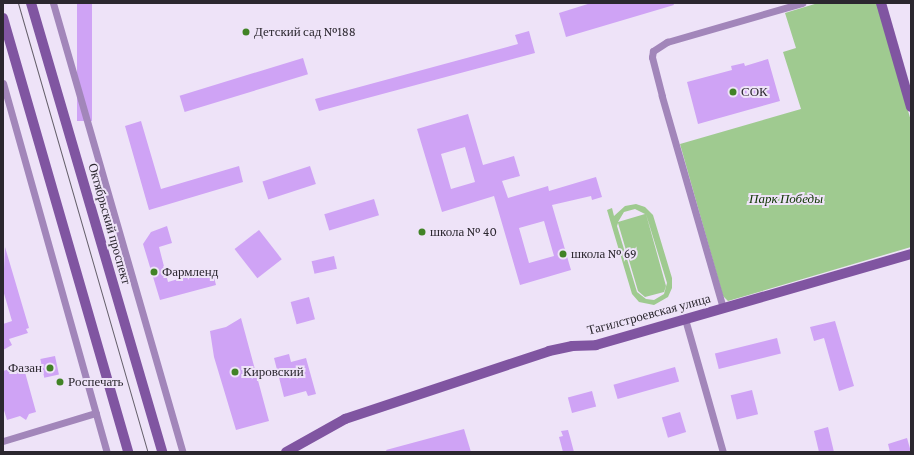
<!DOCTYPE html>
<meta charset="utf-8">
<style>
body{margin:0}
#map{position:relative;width:914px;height:455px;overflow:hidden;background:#eee3f8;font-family:"Crimson Pro",serif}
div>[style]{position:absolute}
.green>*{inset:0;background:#9fca90}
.building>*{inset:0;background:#cfa3f5;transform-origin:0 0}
.street>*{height:7px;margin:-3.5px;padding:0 3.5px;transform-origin:3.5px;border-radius:3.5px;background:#a286ba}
.secondary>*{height:10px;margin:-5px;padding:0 5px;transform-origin:5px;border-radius:5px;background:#8055a1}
.tram>*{height:1px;margin:-0.5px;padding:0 0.5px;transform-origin:0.5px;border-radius:0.5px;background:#66606c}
.dots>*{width:11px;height:11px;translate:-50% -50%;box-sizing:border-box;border:2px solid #eee3f8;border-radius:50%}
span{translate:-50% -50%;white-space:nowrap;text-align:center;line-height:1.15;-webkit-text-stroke:4px #eee3f8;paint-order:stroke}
.poi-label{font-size:13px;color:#2b272f}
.left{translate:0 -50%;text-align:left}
.right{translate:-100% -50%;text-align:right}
.park-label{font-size:13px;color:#0d3300;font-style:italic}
.street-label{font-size:13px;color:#2b272f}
.frame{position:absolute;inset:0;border:4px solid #2b272f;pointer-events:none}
</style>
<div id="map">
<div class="green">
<div style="clip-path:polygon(818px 3px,877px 3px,911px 121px,911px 247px,728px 301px,723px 296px,680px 144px,801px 109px,783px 52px,796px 48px,785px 13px)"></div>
<div style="clip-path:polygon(evenodd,636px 204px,645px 207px,653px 215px,672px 278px,672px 288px,668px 297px,654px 305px,639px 302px,632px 294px,607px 210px,612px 208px,614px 216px,625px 206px,636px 204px,635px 209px,645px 214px,618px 222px,624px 212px,635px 209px,636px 204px,646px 214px,667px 283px,664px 294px,654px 300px,646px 299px,637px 292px,617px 226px,618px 223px,638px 291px,645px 297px,664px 292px,666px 286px,646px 214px)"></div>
</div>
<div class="building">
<div style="left:77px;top:3px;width:15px;height:118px"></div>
<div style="clip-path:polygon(591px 3px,673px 3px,674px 5px,566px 37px,559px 13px)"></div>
<div style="clip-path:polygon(529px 31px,535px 53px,319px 111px,315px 99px,518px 44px,515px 35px)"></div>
<div style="left:303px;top:58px;width:17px;height:129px;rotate:73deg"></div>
<div style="clip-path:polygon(768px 59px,780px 101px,698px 124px,687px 82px,732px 70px,731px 66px,744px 63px,745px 66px)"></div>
<div style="clip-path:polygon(evenodd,468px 114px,483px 165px,514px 156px,520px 176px,502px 181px,508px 198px,548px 186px,549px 191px,596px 177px,602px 197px,592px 200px,591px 196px,552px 205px,571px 270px,520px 285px,494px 196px,442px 212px,417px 129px,468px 114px,465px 147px,475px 182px,451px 189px,441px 154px,465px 147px,468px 114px,544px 221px,554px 256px,529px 263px,519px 228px,544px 221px)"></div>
<div style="clip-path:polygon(141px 121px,161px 189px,239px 166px,243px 182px,149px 210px,125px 126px)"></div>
<div style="left:310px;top:166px;width:19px;height:50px;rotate:72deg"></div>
<div style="left:374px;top:199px;width:17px;height:52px;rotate:73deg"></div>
<div style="clip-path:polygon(167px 226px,172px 243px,159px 247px,168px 282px,212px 269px,216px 285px,160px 300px,143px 244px,151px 232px)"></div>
<div style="left:259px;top:230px;width:37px;height:31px;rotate:52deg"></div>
<div style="clip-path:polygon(5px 247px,29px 328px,26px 329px,28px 333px,9px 339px,12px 345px,3px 350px,3px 324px,12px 321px,3px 290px)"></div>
<div style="left:334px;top:256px;width:13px;height:23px;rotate:77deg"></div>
<div style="left:309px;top:297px;width:23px;height:19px;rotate:75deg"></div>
<div style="clip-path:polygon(241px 318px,269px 421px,236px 430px,214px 357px,210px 331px,226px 327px)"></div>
<div style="clip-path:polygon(835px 321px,854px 386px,839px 391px,824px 338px,814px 341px,810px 327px)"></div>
<div style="left:777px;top:338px;width:16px;height:64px;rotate:76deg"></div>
<div style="clip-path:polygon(289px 354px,291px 362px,306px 358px,316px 394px,308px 396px,306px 391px,284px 397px,274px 358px)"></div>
<div style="left:55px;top:356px;width:19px;height:15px;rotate:78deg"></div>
<div style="clip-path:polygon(23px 365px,36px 412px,29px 414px,26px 420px,20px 416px,7px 420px,3px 407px,3px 371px)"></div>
<div style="left:675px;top:367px;width:15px;height:64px;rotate:74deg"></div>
<div style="left:752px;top:390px;width:25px;height:22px;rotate:76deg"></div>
<div style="left:592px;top:391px;width:16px;height:25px;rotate:75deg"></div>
<div style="left:680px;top:412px;width:21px;height:19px;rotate:73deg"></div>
<div style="clip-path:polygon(828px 427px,834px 452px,819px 452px,814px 431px)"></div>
<div style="clip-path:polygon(464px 429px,471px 452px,387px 452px,386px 450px)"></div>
<div style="clip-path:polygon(568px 430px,570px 437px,574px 452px,563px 452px,559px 437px,563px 436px,561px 431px)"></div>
<div style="clip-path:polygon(907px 438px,911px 452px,890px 452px,888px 444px)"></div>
</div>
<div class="street">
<div style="left:53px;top:3px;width:467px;rotate:73.9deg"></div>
<div style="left:3px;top:83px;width:383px;rotate:74.3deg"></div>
<div style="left:723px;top:308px;width:221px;rotate:-106.1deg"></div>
<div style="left:662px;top:96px;width:40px;rotate:-104.4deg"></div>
<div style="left:652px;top:57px;width:6px;rotate:-81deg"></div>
<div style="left:653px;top:51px;width:17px;rotate:-33deg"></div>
<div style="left:667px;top:42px;width:141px;rotate:-16.1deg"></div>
<div style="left:685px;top:319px;width:138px;rotate:74.1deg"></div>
<div style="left:3px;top:441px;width:97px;rotate:-16.8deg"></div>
</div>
<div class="secondary">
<div style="left:31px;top:3px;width:468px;rotate:73.7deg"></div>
<div style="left:881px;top:3px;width:108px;rotate:73.9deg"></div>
<div style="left:3px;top:18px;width:452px;rotate:73.9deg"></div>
<div style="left:286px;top:452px;width:68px;rotate:-29.2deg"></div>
<div style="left:345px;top:419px;width:215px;rotate:-18.4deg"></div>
<div style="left:549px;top:351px;width:24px;rotate:-12deg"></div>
<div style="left:572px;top:346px;width:24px;rotate:-2deg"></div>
<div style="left:596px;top:345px;width:328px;rotate:-16.1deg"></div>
</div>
<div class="tram">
<div style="left:18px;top:3px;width:467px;rotate:73.9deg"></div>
</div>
<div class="dots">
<div style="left:246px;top:32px;background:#418326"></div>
<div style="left:733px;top:92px;background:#418326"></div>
<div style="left:422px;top:232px;background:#418326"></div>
<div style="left:563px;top:254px;background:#418326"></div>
<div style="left:154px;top:272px;background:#418326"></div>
<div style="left:50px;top:368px;background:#418326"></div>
<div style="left:235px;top:372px;background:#418326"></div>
<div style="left:60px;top:382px;background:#418326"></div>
</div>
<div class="poi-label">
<span class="left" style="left:254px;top:32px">Детский сад №188</span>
<span class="left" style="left:741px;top:92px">СОК</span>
<span class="left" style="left:430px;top:232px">школа № 40</span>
<span class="left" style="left:571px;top:254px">школа № 69</span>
<span class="left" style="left:162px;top:272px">Фармленд</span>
<span class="right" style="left:42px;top:368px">Фазан</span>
<span class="left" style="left:243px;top:372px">Кировский</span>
<span class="left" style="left:68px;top:382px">Роспечать</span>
</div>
<div class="park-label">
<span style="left:786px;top:199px">Парк Победы</span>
</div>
<div class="street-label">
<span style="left:109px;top:224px;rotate:74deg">Октябрьский проспект</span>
<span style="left:649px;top:315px;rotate:-15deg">Тагилстроевская улица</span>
</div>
<div class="frame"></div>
</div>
